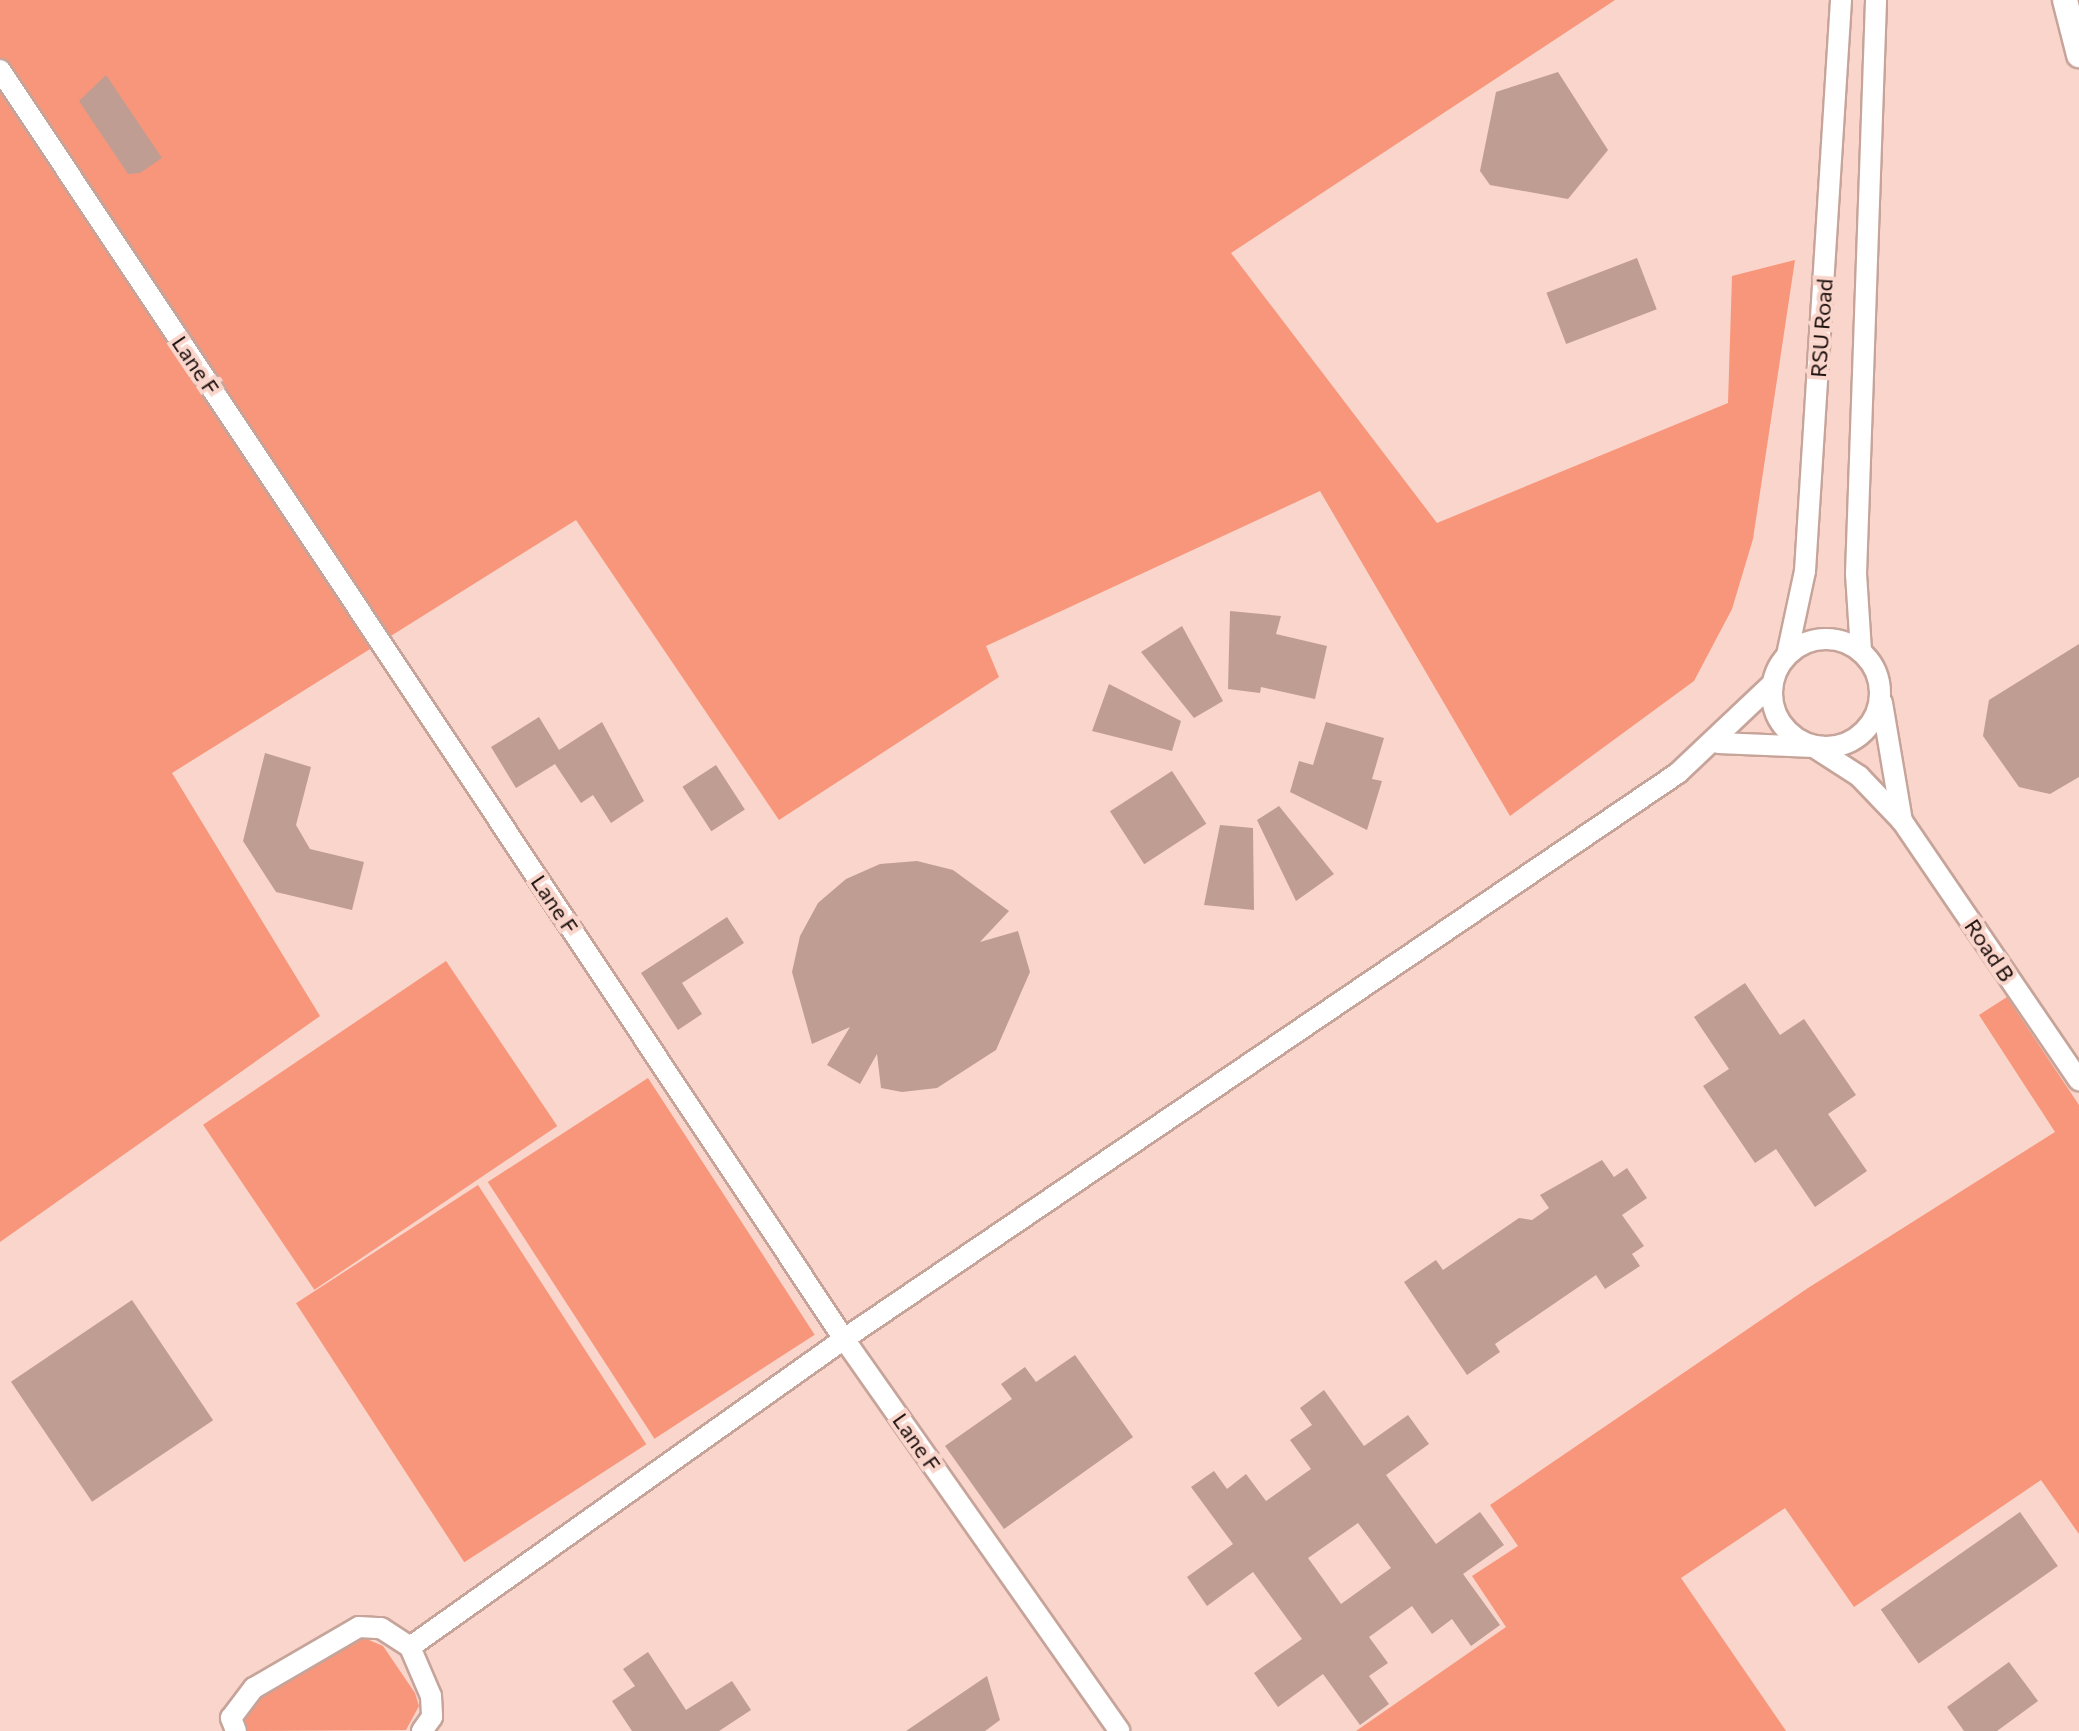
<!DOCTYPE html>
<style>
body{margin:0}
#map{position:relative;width:2079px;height:1731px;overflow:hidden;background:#f9d5cb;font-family:Commissioner,sans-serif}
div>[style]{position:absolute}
.green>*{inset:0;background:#f7967a;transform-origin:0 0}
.building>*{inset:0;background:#bf9d93;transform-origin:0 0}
.roads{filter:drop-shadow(2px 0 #c6a49a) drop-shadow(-2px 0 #c6a49a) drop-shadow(0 2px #c6a49a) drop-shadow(0 -2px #c6a49a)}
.minor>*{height:20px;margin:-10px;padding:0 10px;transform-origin:10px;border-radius:10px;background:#fff}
.minor>.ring{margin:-10px;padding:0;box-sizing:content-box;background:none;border:20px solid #fff;border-radius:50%}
.tertiary>*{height:24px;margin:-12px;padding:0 12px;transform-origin:12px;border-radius:12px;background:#fff}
span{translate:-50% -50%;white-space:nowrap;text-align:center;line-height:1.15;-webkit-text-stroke:8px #f9d5cb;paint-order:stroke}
.street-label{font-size:22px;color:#1c100d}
</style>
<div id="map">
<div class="green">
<div style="clip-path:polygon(0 0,1615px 0,1231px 253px,1437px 523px,1728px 403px,1732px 276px,1795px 260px,1753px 539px,1732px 609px,1694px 681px,1510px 816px,1320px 491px,986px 646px,999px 677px,779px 820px,576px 520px,172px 773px,320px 1016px,0 1242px)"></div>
<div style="left:446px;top:961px;width:199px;height:293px;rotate:56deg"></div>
<div style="clip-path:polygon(2007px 997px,2079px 1105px,2079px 1534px,2041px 1480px,1854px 1607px,1785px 1508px,1681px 1578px,1786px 1731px,1356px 1731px,1506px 1627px,1472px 1576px,1518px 1546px,1490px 1505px,1808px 1288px,2055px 1132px,1979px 1015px)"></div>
<div style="left:648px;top:1078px;width:306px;height:191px;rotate:57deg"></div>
<div style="left:478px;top:1185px;width:309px;height:217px;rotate:57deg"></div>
<div style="clip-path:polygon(362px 1637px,383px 1646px,415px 1693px,419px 1706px,406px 1730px,248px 1731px,244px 1715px,253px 1702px)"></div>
</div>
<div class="building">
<div style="clip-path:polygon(1558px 72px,1608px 150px,1568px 199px,1490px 185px,1480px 171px,1496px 92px)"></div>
<div style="clip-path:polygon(106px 75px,162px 158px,140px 173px,128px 174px,79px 101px)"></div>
<div style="left:1637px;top:258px;width:55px;height:97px;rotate:69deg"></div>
<div style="clip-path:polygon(1230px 611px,1281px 616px,1276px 634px,1327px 646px,1315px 699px,1261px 687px,1260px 693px,1228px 689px)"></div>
<div style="clip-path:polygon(1182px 626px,1223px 701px,1194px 718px,1141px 652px)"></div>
<div style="clip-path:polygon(2079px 644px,2079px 777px,2050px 794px,2019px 787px,1983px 736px,1989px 700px)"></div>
<div style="clip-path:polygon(1109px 684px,1181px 721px,1172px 751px,1092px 731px)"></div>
<div style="clip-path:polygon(539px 717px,559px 750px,602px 722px,644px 801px,611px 823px,593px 795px,581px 803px,555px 764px,516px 788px,491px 747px)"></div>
<div style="clip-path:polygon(1326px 722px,1384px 738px,1372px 779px,1382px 781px,1367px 830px,1290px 792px,1299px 761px,1313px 765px)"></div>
<div style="clip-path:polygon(265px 753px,311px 767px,296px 825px,310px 849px,364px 862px,352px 910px,276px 892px,243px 841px)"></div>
<div style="left:716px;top:765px;width:53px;height:40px;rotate:57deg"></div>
<div style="left:1172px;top:771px;width:63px;height:74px;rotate:57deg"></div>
<div style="clip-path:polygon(1279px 806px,1334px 874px,1296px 901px,1257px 820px)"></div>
<div style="clip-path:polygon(1220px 825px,1253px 828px,1254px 910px,1204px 905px)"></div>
<div style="clip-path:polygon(917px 861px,953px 870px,1009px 911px,980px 942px,1018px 931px,1030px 972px,996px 1050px,937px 1088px,902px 1092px,881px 1088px,877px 1054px,860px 1084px,827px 1065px,850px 1027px,812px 1044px,792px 972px,800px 936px,818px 903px,846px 879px,880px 864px)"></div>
<div style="clip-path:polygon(727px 917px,744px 943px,682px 983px,702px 1014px,678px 1030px,641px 973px)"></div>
<div style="clip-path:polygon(1745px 983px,1780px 1035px,1804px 1019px,1856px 1095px,1828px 1114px,1867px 1171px,1815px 1207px,1776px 1149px,1755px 1163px,1703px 1086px,1729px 1069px,1694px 1017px)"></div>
<div style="clip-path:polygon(1602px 1160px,1614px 1177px,1627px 1168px,1647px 1198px,1622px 1215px,1644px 1246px,1632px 1254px,1640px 1266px,1605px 1289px,1596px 1275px,1495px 1344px,1500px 1352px,1467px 1375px,1404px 1282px,1436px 1260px,1443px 1270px,1519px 1218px,1532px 1220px,1549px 1208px,1540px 1195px)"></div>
<div style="left:132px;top:1300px;width:145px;height:146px;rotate:56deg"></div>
<div style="clip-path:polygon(1075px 1355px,1133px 1437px,1004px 1529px,945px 1446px,1012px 1399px,1001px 1384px,1025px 1367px,1036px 1382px)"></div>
<div style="clip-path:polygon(evenodd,1324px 1390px,1364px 1446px,1408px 1415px,1429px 1444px,1386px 1475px,1436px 1544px,1480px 1512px,1504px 1545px,1463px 1574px,1500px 1625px,1471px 1646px,1452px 1619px,1432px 1634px,1412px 1606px,1369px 1637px,1388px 1663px,1369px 1676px,1389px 1704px,1360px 1725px,1323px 1674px,1278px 1707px,1254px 1673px,1302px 1639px,1253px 1572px,1207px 1606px,1187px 1577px,1233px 1544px,1191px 1487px,1214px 1471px,1227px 1489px,1246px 1474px,1266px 1501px,1311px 1469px,1290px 1440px,1312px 1425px,1300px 1408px,1324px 1390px,1358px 1523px,1391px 1568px,1341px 1604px,1308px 1558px,1358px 1523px)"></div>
<div style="left:2020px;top:1512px;width:66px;height:170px;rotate:55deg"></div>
<div style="clip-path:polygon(648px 1652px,686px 1710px,732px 1681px,751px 1710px,719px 1731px,632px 1731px,612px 1701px,635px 1686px,623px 1669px)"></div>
<div style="clip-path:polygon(2009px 1662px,2038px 1701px,1997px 1731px,1964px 1731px,1947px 1707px)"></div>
<div style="clip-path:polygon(987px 1676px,1000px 1720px,985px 1731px,906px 1731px)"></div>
</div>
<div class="roads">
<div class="minor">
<div style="left:0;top:70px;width:1524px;rotate:56.37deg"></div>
<div style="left:844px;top:1339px;width:479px;rotate:54.9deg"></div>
<div class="ring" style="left:1772px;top:639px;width:88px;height:88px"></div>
<div style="left:1861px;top:651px;width:77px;rotate:-93.7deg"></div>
<div style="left:1856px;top:574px;width:574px;rotate:-88deg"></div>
<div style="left:1787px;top:655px;width:86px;rotate:-77.9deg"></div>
<div style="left:1805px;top:571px;width:572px;rotate:-86.39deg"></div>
<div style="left:1882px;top:703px;width:120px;rotate:80.4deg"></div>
<div style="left:1718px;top:743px;width:96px;rotate:2.4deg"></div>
<div style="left:1814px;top:747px;width:54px;rotate:32.8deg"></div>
<div style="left:1859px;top:776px;width:62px;rotate:46.3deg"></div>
<div style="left:1902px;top:821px;width:314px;rotate:55.7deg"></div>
<div style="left:410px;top:1647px;width:532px;rotate:-35.36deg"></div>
<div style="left:844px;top:1339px;width:1008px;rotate:-34.16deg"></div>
<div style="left:1678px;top:773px;width:129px;rotate:-43.4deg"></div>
<div style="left:236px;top:1731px;width:14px;rotate:-111deg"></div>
<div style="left:231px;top:1718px;width:38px;rotate:-53deg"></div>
<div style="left:254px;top:1688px;width:121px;rotate:-30.2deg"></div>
<div style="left:359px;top:1627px;width:22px;rotate:3deg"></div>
<div style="left:381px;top:1628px;width:35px;rotate:33deg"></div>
<div style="left:410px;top:1647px;width:53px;rotate:66.8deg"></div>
<div style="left:431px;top:1696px;width:21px;rotate:87deg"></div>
<div style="left:432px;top:1717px;width:17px;rotate:126deg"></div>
</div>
<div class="tertiary">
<div style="left:2065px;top:0;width:57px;rotate:75.7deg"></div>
</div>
</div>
<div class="street-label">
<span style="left:1821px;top:328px;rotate:-86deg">RSU Road</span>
<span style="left:196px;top:365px;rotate:56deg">Lane F</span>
<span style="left:555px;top:904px;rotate:56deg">Lane F</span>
<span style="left:1990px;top:950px;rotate:56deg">Road B</span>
<span style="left:917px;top:1442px;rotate:55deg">Lane F</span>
</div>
</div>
